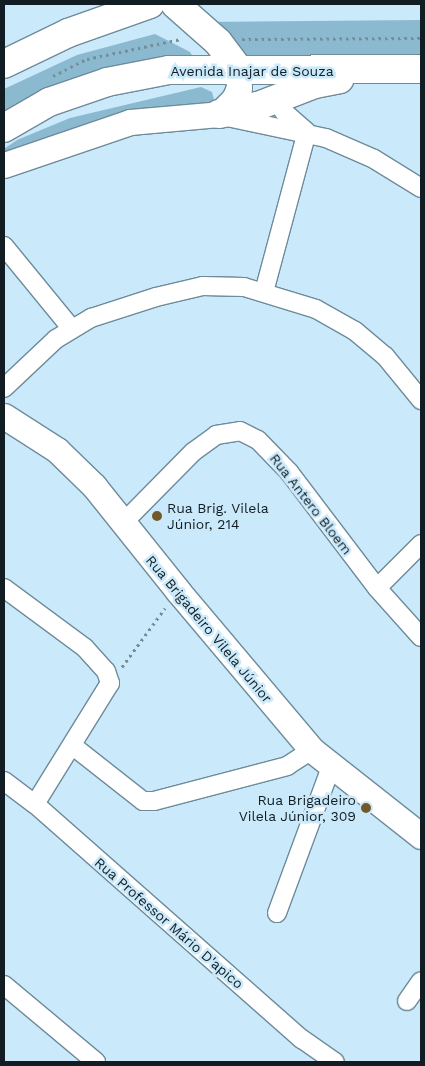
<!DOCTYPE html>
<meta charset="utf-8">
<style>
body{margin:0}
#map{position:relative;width:425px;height:1066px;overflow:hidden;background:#cae9fa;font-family:"Work Sans",sans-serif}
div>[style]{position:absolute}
.green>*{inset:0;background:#8bb9d0}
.path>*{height:3px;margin-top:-1.5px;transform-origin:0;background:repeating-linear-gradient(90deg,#768c98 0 2.5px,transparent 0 6.5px)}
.roads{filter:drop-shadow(1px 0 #6e8b9a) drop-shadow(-1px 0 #6e8b9a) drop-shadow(0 1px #6e8b9a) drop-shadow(0 -1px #6e8b9a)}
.street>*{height:18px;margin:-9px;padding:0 9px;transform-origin:9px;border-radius:9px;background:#fff}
.secondary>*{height:25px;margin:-12.5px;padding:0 12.5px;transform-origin:12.5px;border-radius:12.5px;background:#fff}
.primary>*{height:28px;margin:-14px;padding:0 14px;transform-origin:14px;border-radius:14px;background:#fff}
.dots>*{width:14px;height:14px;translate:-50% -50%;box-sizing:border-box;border:2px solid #cae9fa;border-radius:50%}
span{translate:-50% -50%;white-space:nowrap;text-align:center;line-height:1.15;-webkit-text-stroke:5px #cae9fa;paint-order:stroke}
.street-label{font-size:14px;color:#121d23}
.poi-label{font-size:14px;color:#121d23}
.left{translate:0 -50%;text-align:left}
.right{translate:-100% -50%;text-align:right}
.frame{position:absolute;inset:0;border:5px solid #121d23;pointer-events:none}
</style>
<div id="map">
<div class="green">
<div style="clip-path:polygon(421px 20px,421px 60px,244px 64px,199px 22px)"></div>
<div style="clip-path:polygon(155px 34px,190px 52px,197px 63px,4px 118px,4px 89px,77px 55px)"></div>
<div style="clip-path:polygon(201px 87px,212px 92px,215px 103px,4px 169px,4px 149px,17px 140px,70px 118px)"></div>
</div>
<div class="path">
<div style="left:242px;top:39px;width:179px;rotate:-0.3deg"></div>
<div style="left:53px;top:76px;width:38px;rotate:-27deg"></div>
<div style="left:87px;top:59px;width:96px;rotate:-12deg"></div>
<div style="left:122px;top:667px;width:73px;rotate:-53.9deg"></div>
</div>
<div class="roads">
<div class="street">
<div style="left:288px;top:95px;width:14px;rotate:115deg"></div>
<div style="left:282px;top:108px;width:4px;rotate:63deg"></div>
<div style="left:284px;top:112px;width:30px;rotate:41deg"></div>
<div style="left:227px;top:117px;width:101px;rotate:12deg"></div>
<div style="left:326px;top:138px;width:52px;rotate:23.6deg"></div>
<div style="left:374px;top:159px;width:55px;rotate:31.7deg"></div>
<div style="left:4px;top:246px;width:107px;rotate:50.7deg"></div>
<div style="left:264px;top:292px;width:158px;rotate:-75deg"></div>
<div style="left:4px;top:388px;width:71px;rotate:-43.3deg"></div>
<div style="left:56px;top:339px;width:41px;rotate:-31deg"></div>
<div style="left:91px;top:318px;width:68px;rotate:-17.9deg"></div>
<div style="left:156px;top:297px;width:48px;rotate:-13.2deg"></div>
<div style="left:203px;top:286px;width:41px;rotate:1.4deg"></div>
<div style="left:244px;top:287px;width:75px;rotate:17deg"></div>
<div style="left:316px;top:309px;width:45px;rotate:29.4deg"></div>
<div style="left:355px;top:331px;width:39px;rotate:40deg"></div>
<div style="left:385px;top:356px;width:57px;rotate:50.7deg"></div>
<div style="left:122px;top:524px;width:101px;rotate:-45.4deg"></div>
<div style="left:193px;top:452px;width:29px;rotate:-36deg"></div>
<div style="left:216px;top:435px;width:24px;rotate:-9deg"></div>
<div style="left:240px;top:431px;width:20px;rotate:27deg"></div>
<div style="left:258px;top:440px;width:45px;rotate:45.9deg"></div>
<div style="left:289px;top:472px;width:146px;rotate:52.8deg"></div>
<div style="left:421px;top:544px;width:62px;rotate:135deg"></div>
<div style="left:377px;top:588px;width:66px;rotate:48.1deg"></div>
<div style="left:4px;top:588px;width:101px;rotate:36.5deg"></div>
<div style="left:85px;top:648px;width:31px;rotate:48deg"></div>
<div style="left:106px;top:671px;width:13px;rotate:72deg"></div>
<div style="left:110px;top:683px;width:142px;rotate:121.8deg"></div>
<div style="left:73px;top:746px;width:89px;rotate:38.2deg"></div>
<div style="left:143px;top:801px;width:11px"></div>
<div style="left:154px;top:801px;width:138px;rotate:-14.7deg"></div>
<div style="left:287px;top:766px;width:30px;rotate:-33deg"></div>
<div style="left:4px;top:781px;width:39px;rotate:37deg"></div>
<div style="left:35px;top:804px;width:356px;rotate:41.4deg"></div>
<div style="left:302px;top:1039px;width:40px;rotate:34.9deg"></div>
<div style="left:277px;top:913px;width:156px;rotate:-69.7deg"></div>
<div style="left:4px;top:985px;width:120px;rotate:39.9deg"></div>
<div style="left:407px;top:1001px;width:24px;rotate:-55deg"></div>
</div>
<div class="secondary">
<div style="left:4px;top:165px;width:133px;rotate:-18.8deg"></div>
<div style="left:130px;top:122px;width:89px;rotate:-5.1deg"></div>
<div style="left:219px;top:114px;width:21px;rotate:-45deg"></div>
<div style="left:234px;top:99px;width:12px;rotate:-66deg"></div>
<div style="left:239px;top:88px;width:19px;rotate:-93deg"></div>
<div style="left:4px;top:416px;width:63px;rotate:32.7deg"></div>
<div style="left:57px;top:450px;width:52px;rotate:44.2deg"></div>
<div style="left:94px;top:486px;width:134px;rotate:51.3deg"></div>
<div style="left:178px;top:591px;width:208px;rotate:49.9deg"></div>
<div style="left:312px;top:750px;width:139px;rotate:38.3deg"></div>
</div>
<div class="primary">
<div style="left:175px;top:4px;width:57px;rotate:41.5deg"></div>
<div style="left:218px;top:42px;width:34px;rotate:53deg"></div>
<div style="left:4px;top:64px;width:71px;rotate:-25.8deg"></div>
<div style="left:68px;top:33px;width:87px;rotate:-19.5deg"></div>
<div style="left:219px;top:114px;width:40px;rotate:-12deg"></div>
<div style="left:258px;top:106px;width:61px;rotate:-21.1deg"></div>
<div style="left:315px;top:84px;width:25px;rotate:-11deg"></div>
<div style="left:4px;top:128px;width:52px;rotate:-30deg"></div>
<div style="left:49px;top:102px;width:61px;rotate:-19deg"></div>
<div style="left:107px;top:82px;width:63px;rotate:-11deg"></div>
<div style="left:169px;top:70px;width:252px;rotate:-0.2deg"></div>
</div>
</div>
<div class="dots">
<div style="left:157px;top:516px;background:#715a2a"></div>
<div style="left:366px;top:808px;background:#715a2a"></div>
</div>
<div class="street-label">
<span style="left:252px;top:71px">Avenida Inajar de Souza</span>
<span style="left:311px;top:504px;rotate:52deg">Rua Antero Bloem</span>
<span style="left:209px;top:629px;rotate:50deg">Rua Brigadeiro Vilela Júnior</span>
<span style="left:169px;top:923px;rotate:41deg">Rua Professor Mário D'apico</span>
</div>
<div class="poi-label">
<span class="left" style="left:167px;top:516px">Rua Brig. Vilela<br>Júnior, 214</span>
<span class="right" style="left:356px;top:808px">Rua Brigadeiro<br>Vilela Júnior, 309</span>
</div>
<div class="frame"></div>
</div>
